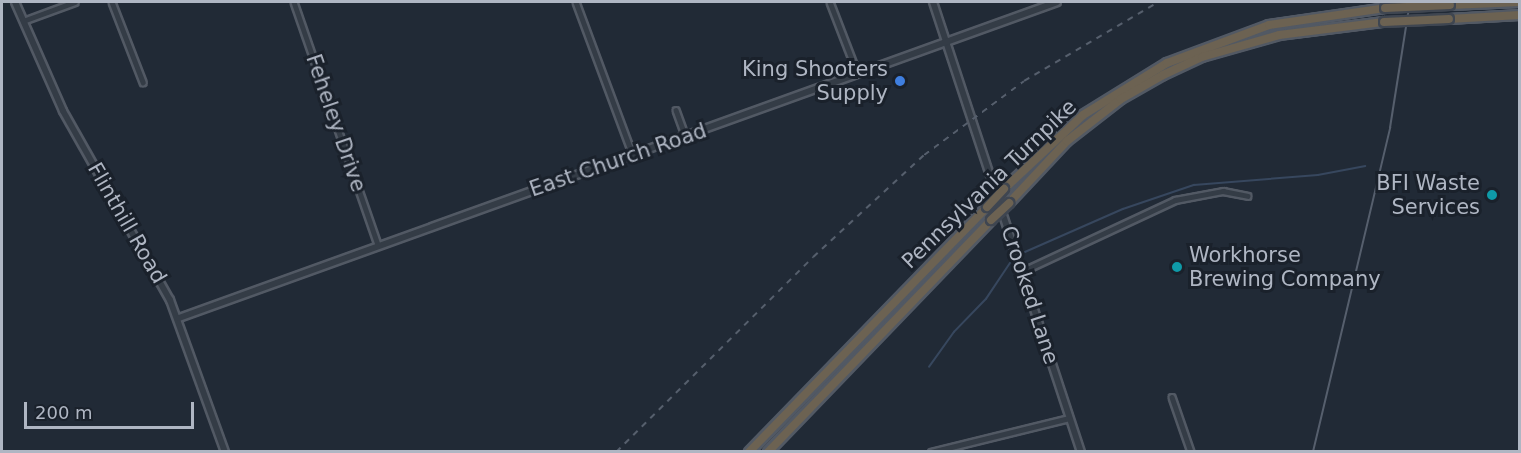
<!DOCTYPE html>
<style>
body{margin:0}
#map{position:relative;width:1521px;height:453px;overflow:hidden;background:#212a36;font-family:"DejaVu Sans",sans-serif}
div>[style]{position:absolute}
.stream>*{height:1.5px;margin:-0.75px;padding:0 0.75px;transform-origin:0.75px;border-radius:0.75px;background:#37475e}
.roads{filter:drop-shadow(2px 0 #525964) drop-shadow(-2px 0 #525964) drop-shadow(0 2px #525964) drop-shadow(0 -2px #525964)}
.minor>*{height:4.5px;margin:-2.25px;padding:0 2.25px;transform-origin:2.25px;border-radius:2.25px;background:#343c46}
.tertiary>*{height:6px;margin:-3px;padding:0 3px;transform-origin:3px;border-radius:3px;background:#343c46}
.motorway>*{height:8px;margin:-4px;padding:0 4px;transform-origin:4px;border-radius:4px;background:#6c6252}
.tram>*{height:1.5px;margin:-0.75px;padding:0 0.75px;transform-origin:0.75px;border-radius:0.75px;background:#565f6d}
.rail>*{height:1.5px;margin-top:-0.75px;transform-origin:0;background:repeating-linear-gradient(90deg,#565f6d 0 6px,transparent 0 12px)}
.bridges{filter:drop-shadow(2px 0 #3f4651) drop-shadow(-2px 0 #3f4651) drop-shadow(0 2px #3f4651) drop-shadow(0 -2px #3f4651)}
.motorway-bridge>*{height:8px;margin:-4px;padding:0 4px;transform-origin:4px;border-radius:4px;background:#6c6252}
.dots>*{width:16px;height:16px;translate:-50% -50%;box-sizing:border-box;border:3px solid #1a212b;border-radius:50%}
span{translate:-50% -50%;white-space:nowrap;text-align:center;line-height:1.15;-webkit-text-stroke:6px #1a212b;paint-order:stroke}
.poi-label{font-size:21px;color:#afb6c3}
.right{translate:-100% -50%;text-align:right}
.left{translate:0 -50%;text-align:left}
.street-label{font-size:21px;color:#afb6c3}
.frame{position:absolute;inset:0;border:3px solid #afb6c3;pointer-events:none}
.scale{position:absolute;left:24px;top:402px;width:170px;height:27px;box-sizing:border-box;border:3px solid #afb6c3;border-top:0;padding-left:8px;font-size:18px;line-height:21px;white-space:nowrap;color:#afb6c3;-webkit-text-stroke:4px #1a212b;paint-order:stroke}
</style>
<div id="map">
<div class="stream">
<div style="left:1025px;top:252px;width:107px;rotate:-23.7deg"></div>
<div style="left:1123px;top:209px;width:75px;rotate:-18.7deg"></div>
<div style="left:1194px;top:185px;width:124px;rotate:-4.6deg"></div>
<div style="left:1318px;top:175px;width:48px;rotate:-10.8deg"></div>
<div style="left:929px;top:367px;width:43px;rotate:-54.5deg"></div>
<div style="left:954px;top:332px;width:46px;rotate:-45.9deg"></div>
<div style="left:986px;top:299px;width:43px;rotate:-56.3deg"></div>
</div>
<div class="roads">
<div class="minor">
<div style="left:112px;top:2px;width:86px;rotate:68.8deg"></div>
<div style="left:294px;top:2px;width:256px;rotate:70.9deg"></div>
<div style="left:576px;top:2px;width:163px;rotate:69.6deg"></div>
<div style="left:830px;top:2px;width:75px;rotate:68.9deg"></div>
<div style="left:23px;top:21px;width:55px;rotate:-20.1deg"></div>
<div style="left:676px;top:110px;width:29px;rotate:70deg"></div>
<div style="left:1023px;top:271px;width:168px;rotate:-25deg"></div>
<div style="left:1175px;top:200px;width:49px;rotate:-10.6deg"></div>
<div style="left:1223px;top:191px;width:25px;rotate:11deg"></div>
<div style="left:1172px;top:397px;width:58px;rotate:70.9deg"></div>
<div style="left:931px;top:452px;width:142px;rotate:-13.8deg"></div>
</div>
<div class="tertiary">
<div style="left:15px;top:2px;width:119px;rotate:66.2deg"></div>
<div style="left:63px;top:111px;width:217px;rotate:60.5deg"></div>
<div style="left:170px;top:300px;width:162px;rotate:70.1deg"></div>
<div style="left:933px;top:2px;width:474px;rotate:71.8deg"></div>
<div style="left:179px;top:318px;width:933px;rotate:-19.79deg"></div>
</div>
<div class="motorway">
<div style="left:1450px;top:5px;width:70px;rotate:-2.5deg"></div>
<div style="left:1449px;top:19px;width:71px;rotate:-3.2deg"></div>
<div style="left:1004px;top:189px;width:108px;rotate:-43.1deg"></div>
<div style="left:1083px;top:115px;width:99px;rotate:-31.8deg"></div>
<div style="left:1167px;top:63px;width:109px;rotate:-20.4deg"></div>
<div style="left:1269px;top:25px;width:117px;rotate:-8.3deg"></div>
<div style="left:1009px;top:203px;width:85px;rotate:-46.9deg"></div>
<div style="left:1067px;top:141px;width:68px;rotate:-37.9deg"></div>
<div style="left:1121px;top:99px;width:48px;rotate:-29.7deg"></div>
<div style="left:1163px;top:75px;width:43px;rotate:-24.8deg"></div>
<div style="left:1202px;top:57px;width:80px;rotate:-15.9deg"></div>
<div style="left:1279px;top:35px;width:106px;rotate:-7.1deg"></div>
<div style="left:749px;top:452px;width:342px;rotate:-45.8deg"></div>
<div style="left:768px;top:452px;width:322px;rotate:-46.1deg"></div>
</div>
</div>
<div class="tram">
<div style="left:1313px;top:452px;width:333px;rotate:-76.6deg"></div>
<div style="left:1390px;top:128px;width:128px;rotate:-81deg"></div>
</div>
<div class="rail">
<div style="left:616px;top:452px;width:277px;rotate:-44.7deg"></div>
<div style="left:813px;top:257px;width:151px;rotate:-42.6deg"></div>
<div style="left:924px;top:155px;width:124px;rotate:-36.5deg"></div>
<div style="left:1024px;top:81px;width:156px;rotate:-30.5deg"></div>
</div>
<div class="bridges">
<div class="motorway-bridge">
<div style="left:1385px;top:8px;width:65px;rotate:-2.6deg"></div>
<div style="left:1384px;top:22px;width:65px;rotate:-2.6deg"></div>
<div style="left:987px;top:207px;width:25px;rotate:-47deg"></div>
<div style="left:991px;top:220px;width:25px;rotate:-43deg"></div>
</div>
</div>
<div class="dots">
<div style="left:900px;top:81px;background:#3f7fe0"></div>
<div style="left:1492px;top:195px;background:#0f9aa8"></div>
<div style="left:1177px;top:267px;background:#0f9aa8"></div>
</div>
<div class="poi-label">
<span class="right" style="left:888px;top:81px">King Shooters<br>Supply</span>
<span class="right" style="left:1480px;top:195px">BFI Waste<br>Services</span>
<span class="left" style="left:1189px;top:267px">Workhorse<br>Brewing Company</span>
</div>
<div class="street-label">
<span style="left:336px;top:123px;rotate:71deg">Feheley Drive</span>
<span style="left:618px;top:160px;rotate:-19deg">East Church Road</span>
<span style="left:989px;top:184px;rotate:-44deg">Pennsylvania Turnpike</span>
<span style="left:127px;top:223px;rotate:60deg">Flinthill Road</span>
<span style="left:1030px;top:295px;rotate:72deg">Crooked Lane</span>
</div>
<div class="frame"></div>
<div class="scale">200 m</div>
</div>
